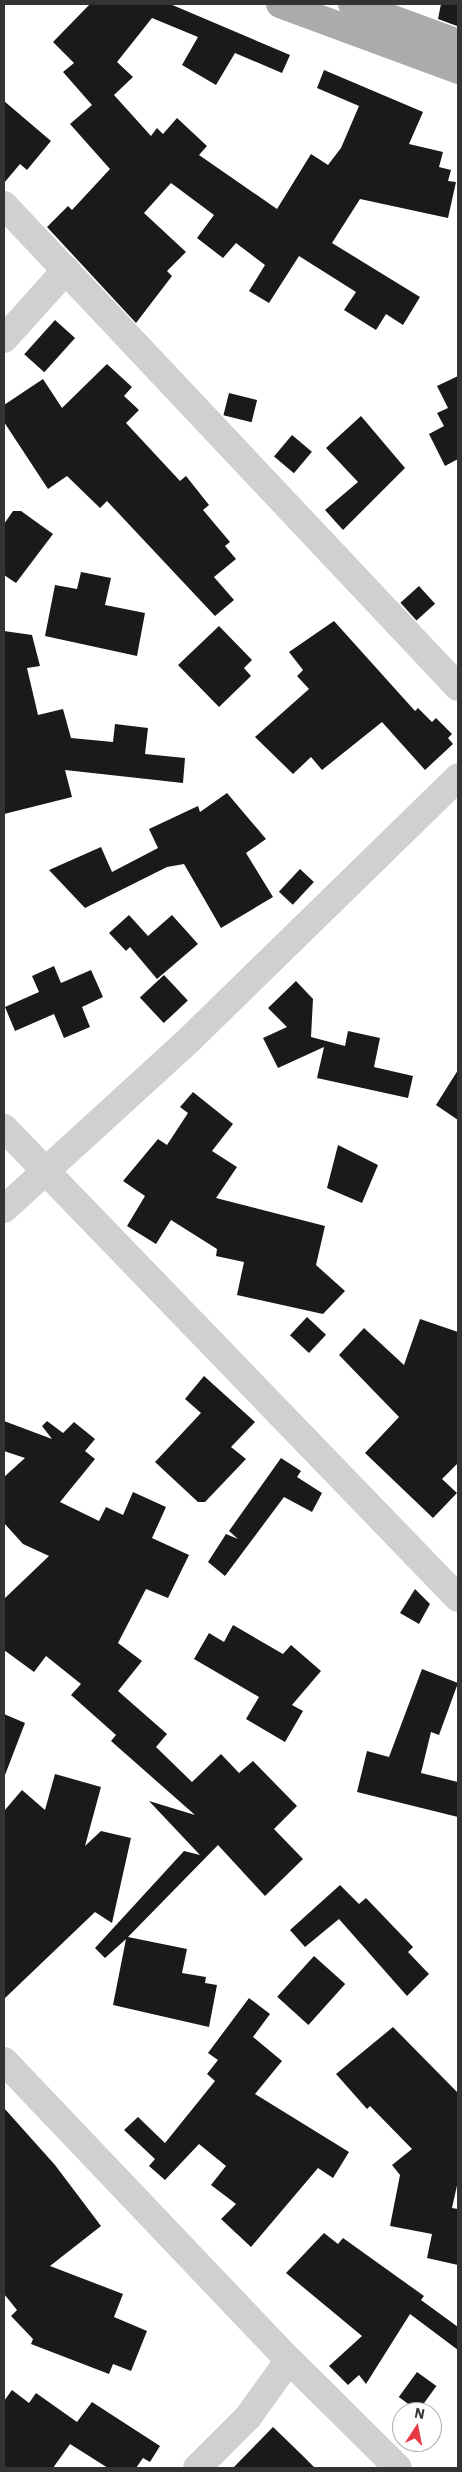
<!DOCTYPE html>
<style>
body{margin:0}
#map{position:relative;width:462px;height:2472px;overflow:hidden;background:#fff;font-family:"IBM Plex Sans",sans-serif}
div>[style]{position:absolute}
.building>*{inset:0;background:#1a1a1a;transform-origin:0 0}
.minor>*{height:28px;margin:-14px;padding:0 14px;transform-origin:14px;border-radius:14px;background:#d0d0d0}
.major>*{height:28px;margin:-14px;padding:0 14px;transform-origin:14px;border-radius:14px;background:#ababab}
span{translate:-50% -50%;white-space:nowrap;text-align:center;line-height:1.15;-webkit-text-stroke:5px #fff;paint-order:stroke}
.frame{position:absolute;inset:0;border:5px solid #333;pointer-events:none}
.north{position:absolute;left:392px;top:2402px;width:50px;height:50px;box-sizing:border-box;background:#fff;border:1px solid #adadad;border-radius:50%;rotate:11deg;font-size:14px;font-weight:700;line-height:20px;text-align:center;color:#333}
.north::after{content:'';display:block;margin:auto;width:18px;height:22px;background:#e63946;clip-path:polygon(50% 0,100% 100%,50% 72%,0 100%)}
</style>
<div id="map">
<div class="building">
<div style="clip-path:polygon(90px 4px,170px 4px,290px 55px,282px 73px,235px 53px,216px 85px,182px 65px,198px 37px,152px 18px,117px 62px,133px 77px,114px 95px,151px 136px,157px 128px,163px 134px,177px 118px,207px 146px,199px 155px,277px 209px,311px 154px,328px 165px,341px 148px,359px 106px,317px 88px,324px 70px,423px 112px,409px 144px,443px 152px,439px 167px,451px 170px,448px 181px,456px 182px,448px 218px,360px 199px,332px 243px,420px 297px,403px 325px,386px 314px,376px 330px,344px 310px,356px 292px,299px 256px,269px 303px,249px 291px,265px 265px,236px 243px,223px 258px,197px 238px,214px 215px,171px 183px,144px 213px,186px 252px,167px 271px,172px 276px,136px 323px,47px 227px,68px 206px,72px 210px,110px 169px,70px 124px,92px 105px,63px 72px,74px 63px,53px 42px)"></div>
<div style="clip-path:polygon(441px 4px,458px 4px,457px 26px,438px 19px)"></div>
<div style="clip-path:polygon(4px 101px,51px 141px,27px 170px,20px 164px,4px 183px)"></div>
<div style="left:55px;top:320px;width:27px;height:46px;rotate:42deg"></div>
<div style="clip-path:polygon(107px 364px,132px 387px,124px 396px,139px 410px,126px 423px,180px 481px,186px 476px,209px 505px,203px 510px,230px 542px,225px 546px,236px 559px,214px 577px,234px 600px,215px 616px,107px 501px,100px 508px,67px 476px,48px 489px,4px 422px,4px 405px,43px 379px,62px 408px)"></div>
<div style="clip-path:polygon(458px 376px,458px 459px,445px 466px,429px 434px,444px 426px,437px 413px,448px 408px,437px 386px)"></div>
<div style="left:229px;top:393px;width:29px;height:23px;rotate:14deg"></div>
<div style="clip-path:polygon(361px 416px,405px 468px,343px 530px,325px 510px,358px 482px,326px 448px)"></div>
<div style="left:292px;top:435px;width:26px;height:28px;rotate:40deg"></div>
<div style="clip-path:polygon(13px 511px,21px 511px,53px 534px,16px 583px,4px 575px,4px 524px)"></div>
<div style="clip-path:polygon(81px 572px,111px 578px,105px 605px,145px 613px,137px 656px,45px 636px,55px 585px,77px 589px)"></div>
<div style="left:419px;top:586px;width:24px;height:25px;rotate:48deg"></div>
<div style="clip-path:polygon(334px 621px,415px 711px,418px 708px,432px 722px,436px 718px,452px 734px,448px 738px,453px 744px,425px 770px,382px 722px,322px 770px,311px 757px,293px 774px,255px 737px,309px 689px,297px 676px,303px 670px,289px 652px)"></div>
<div style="clip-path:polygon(219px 626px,252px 660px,244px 668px,251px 676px,219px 707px,178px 665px)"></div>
<div style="clip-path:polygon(4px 631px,32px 635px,40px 666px,27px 668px,38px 715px,63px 709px,71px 738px,113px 742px,115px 724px,148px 728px,145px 754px,185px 758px,183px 783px,65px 770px,72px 797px,4px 814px)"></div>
<div style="clip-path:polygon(227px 793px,266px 839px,246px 853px,273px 897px,221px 928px,184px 864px,167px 867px,85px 908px,49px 870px,101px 847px,112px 872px,158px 848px,149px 829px,198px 806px,200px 812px)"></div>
<div style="left:300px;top:869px;width:19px;height:31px;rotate:43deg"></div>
<div style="clip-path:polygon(129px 915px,148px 936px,172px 915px,198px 944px,157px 979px,130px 947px,126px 951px,109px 933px)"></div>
<div style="clip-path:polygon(54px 966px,61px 983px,91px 970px,103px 997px,82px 1007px,90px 1027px,64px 1038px,54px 1014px,15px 1031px,5px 1007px,39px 992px,32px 976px)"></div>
<div style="left:164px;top:975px;width:35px;height:33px;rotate:47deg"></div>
<div style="clip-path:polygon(296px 981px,313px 999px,311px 1037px,345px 1046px,348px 1031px,380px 1038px,374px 1067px,413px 1076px,408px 1098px,317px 1078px,324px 1047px,278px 1068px,263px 1038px,287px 1027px,268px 1008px)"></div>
<div style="clip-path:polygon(458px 1070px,458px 1120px,436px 1105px)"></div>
<div style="clip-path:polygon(193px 1092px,233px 1124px,212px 1151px,237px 1167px,216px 1198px,325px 1226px,316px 1265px,345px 1291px,323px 1314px,237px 1295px,244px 1262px,216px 1256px,217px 1249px,171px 1220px,156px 1244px,127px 1226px,145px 1196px,123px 1181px,158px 1139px,167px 1145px,188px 1113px,180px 1107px)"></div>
<div style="clip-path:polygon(338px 1145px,378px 1165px,362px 1203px,327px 1188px)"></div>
<div style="left:307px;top:1317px;width:26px;height:25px;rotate:43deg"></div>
<div style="clip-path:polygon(420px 1319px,458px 1332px,458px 1463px,442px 1479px,457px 1493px,433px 1518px,365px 1453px,399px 1417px,339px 1355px,364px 1328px,404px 1365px)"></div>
<div style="clip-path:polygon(204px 1376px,255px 1422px,231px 1447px,246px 1459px,205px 1502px,198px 1502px,155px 1462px,201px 1413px,185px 1399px)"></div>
<div style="clip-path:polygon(4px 1421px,52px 1439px,42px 1426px,47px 1421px,63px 1433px,74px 1422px,95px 1439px,85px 1451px,95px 1459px,60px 1502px,99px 1521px,106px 1507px,123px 1515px,133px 1492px,166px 1507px,152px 1538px,189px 1555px,168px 1598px,146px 1589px,118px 1643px,142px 1661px,118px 1691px,167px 1734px,156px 1747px,192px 1782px,221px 1754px,239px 1773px,253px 1761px,297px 1806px,274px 1829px,303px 1859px,265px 1896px,218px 1845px,128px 1937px,187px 1949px,182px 1973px,206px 1977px,205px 1983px,217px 1985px,209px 2027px,113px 2005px,126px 1939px,105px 1958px,95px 1948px,184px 1851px,200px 1855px,149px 1801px,195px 1815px,111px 1741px,116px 1735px,71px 1695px,81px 1684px,46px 1656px,34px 1672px,4px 1650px,4px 1599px,49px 1556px,23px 1544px,4px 1523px,4px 1477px,25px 1458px,4px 1451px)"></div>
<div style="clip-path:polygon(281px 1458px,301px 1471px,297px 1477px,322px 1493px,312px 1512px,284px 1497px,225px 1576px,208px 1562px,226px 1534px,238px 1539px,229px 1531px)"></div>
<div style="clip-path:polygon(415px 1589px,430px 1604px,419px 1624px,400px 1613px)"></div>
<div style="clip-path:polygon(233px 1625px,283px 1654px,291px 1645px,321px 1671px,292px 1705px,303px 1711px,285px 1742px,246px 1719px,259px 1697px,194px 1659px,209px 1633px,224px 1642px)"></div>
<div style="clip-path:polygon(422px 1669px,458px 1683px,439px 1735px,431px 1732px,421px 1773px,458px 1782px,458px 1817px,357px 1792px,367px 1751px,389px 1757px)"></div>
<div style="clip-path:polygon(4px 1714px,25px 1723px,5px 1775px,4px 1775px)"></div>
<div style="clip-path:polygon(55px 1774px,101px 1787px,85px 1846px,101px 1831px,131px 1838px,112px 1923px,95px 1912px,4px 1999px,4px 1811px,22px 1790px,45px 1810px)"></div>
<div style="clip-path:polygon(340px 1885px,359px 1904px,366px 1898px,413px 1947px,408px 1952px,429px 1974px,407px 1996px,339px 1919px,305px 1947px,290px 1930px)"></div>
<div style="left:314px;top:1956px;width:42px;height:55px;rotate:42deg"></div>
<div style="clip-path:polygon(249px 1998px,270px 2014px,253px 2037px,282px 2061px,255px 2094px,349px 2152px,333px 2178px,318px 2168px,251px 2247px,221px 2219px,236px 2204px,211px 2185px,226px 2166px,199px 2144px,165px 2180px,149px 2166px,155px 2159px,124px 2130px,138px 2117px,165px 2143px,215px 2081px,207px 2074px,218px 2060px,208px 2053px)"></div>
<div style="clip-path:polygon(393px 2027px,458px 2093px,458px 2181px,452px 2208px,458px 2209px,458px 2265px,427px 2258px,432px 2234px,390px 2226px,400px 2175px,392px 2165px,412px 2149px,370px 2106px,367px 2109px,336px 2074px)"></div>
<div style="clip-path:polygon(4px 2108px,55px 2165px,101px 2226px,50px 2266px,123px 2294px,114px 2317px,147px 2331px,131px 2371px,113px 2364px,109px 2374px,31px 2344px,33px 2339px,11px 2316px,17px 2310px,4px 2294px)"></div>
<div style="clip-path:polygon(324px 2233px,338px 2244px,343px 2238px,424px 2296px,421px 2300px,458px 2327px,458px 2350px,410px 2314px,366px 2384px,359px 2375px,348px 2385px,329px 2366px,362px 2336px,286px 2273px)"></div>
<div style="left:417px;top:2372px;width:24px;height:31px;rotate:36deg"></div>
<div style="clip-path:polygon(12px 2390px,29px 2403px,36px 2393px,77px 2422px,92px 2402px,160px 2446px,150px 2462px,143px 2458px,136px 2468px,108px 2468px,70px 2444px,53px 2468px,4px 2468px,4px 2401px)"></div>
<div style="clip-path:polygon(273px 2427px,302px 2455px,315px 2468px,233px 2468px)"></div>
</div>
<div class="minor">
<div style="left:4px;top:205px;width:662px;rotate:46.71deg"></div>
<div style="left:4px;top:339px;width:93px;rotate:-48.1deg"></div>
<div style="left:4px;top:1128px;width:653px;rotate:45.99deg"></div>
<div style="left:4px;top:1209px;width:253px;rotate:-42.4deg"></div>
<div style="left:191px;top:1038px;width:373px;rotate:-44.3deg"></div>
<div style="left:4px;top:2061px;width:413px;rotate:46.4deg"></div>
<div style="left:289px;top:2360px;width:153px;rotate:44.7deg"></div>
<div style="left:197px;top:2468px;width:72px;rotate:-45deg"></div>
<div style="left:248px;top:2417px;width:70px;rotate:-54.3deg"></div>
</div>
<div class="major">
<div style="left:280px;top:4px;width:190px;rotate:20.3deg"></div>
<div style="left:352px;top:4px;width:113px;rotate:20.2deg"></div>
</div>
<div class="frame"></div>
<div class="north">N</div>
</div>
